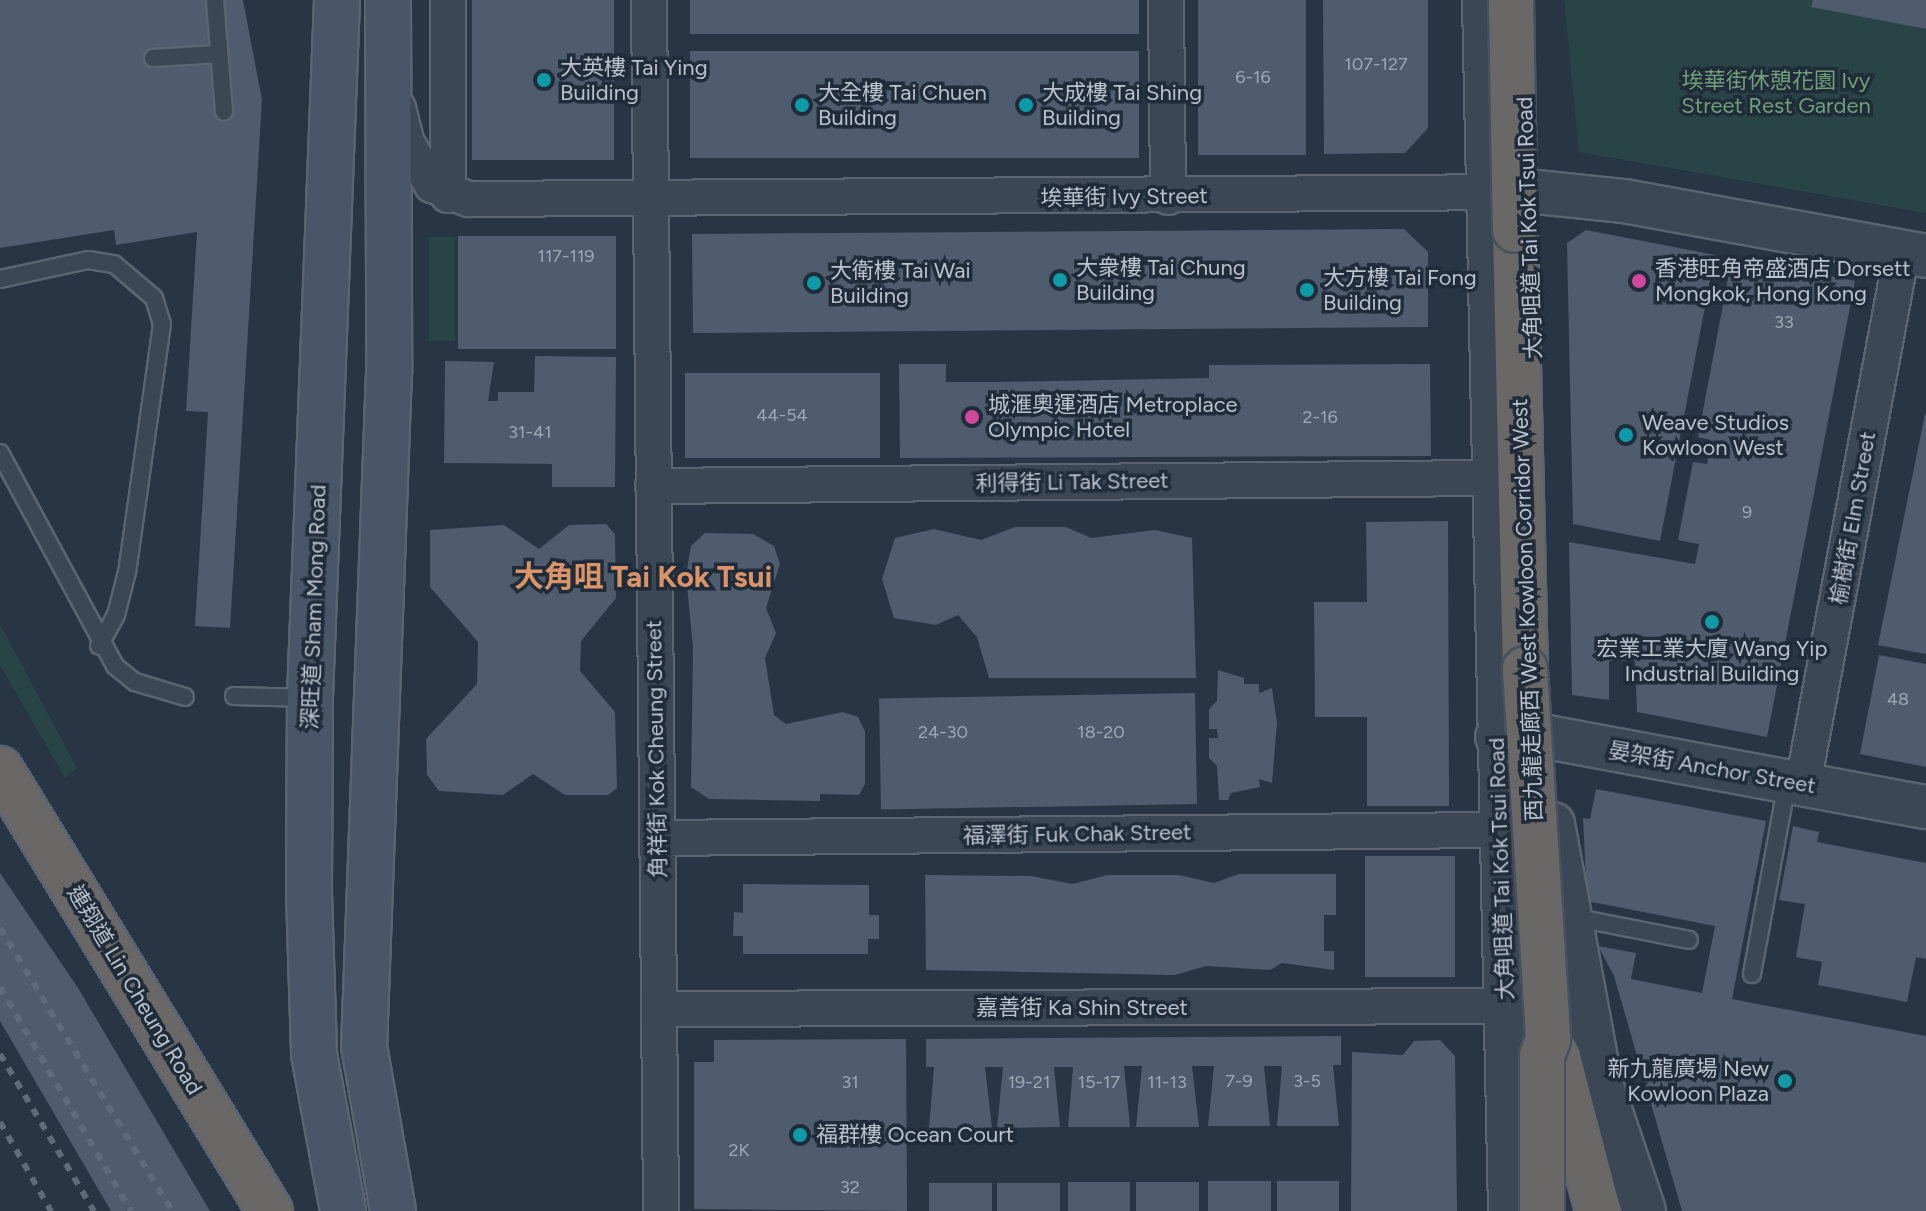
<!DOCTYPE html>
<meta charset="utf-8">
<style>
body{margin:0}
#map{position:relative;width:1926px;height:1211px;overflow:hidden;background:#273545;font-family:Figtree,"Noto Sans TC",sans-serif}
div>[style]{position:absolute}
.green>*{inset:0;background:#294446;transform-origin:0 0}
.building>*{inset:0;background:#4e5c6e;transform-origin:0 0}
.roads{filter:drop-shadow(2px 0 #5a6571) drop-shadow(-2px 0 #5a6571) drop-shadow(0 2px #5a6571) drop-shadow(0 -2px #5a6571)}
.service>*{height:16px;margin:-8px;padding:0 8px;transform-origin:8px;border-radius:8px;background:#3b4754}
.minor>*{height:34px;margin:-17px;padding:0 17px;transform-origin:17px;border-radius:17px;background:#3b4754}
.tertiary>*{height:42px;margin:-21px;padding:0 21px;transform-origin:21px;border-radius:21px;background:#3b4754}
.secondary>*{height:44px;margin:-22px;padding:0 22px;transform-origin:22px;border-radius:22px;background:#495667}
.trunk>*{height:44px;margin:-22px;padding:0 22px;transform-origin:22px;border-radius:22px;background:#6a6866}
.rail>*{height:6px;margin-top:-3px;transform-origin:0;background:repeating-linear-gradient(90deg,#5d6b7b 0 8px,transparent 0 16px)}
.bridges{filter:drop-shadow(2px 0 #46525f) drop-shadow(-2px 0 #46525f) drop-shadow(0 2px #46525f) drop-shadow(0 -2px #46525f)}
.trunk-bridge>*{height:44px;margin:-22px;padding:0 22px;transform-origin:22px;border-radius:22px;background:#6a6866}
.dots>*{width:22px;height:22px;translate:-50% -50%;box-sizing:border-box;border:4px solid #202c3a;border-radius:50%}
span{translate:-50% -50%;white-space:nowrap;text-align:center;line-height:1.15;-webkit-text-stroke:7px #202c3a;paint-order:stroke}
.number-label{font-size:18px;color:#9ea8b5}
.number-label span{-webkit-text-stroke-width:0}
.poi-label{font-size:22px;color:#b9c2cd}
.left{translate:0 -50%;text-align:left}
.right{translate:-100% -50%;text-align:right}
.park-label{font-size:22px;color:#709f78}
.street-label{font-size:22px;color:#b9c2cd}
.district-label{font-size:30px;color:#da9468;font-weight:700}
</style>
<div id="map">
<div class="green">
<div style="clip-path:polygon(1564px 0,1813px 0,1812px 7px,1926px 29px,1926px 213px,1579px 152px)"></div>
<div style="left:429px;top:237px;width:26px;height:104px"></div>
<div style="clip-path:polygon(0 624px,77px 768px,65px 778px,0 665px)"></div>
</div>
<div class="building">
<div style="clip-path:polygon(0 0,243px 0,262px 100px,230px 628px,195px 626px,208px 412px,186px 411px,197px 232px,116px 245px,114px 230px,0 248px)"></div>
<div style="left:472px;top:0;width:142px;height:160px"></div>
<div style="left:690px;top:0;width:449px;height:34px"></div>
<div style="left:1198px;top:0;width:108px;height:155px"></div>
<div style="clip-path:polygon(1323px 0,1428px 0,1428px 128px,1405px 153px,1324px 154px)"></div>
<div style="clip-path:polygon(1813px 0,1926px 0,1926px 29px,1811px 7px)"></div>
<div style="left:690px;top:51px;width:449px;height:107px"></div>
<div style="clip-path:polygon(1404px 229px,1428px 252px,1428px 327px,693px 333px,692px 234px)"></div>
<div style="clip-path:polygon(1586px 230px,1715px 255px,1660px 541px,1573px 524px,1567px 243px)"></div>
<div style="left:458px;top:236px;width:158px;height:113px"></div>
<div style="clip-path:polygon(1732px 257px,1855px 281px,1767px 737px,1637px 712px,1635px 661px,1609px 661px,1609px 700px,1572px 695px,1569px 542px,1695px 564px,1699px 544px,1678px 540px,1693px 462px,1707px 464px,1711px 440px,1698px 437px)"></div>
<div style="clip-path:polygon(535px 356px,616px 357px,615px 487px,552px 487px,552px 464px,444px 463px,445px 361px,494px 362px,488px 401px,498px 401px,498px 392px,534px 392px)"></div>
<div style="clip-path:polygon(899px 364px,946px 364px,946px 382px,997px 382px,1209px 378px,1209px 365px,1430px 364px,1431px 456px,900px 458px)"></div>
<div style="left:685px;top:373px;width:195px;height:85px"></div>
<div style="clip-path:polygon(1925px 414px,1926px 414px,1926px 654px,1878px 645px)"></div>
<div style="clip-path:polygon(1448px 521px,1449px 806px,1367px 806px,1367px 717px,1315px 717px,1314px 602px,1367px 602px,1366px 522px)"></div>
<div style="clip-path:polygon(606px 524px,615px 534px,616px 598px,581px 641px,580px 671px,615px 712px,617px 788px,608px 795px,565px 795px,533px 774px,503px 795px,439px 791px,427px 775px,426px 739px,477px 684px,478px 642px,430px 587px,430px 530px,504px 525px,539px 549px,569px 525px)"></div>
<div style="clip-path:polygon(1015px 527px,1066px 527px,1091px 538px,1155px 530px,1192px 538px,1196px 678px,989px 678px,977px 637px,958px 615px,936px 625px,894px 618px,882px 579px,895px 538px,934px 529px,981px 540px)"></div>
<div style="clip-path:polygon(705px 533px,753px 534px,774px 546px,780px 564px,766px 608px,776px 633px,765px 658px,774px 715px,786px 724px,843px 712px,858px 717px,865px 731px,865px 784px,859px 795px,820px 794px,820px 801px,709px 799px,691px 787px,693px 648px,686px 575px,691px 546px)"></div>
<div style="clip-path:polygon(1879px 655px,1926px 664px,1926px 767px,1860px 754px)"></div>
<div style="clip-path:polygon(1218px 670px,1244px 678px,1244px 684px,1259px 684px,1259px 693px,1272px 688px,1277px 723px,1272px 783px,1259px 779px,1260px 787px,1231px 793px,1228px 800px,1219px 800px,1217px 766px,1209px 758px,1209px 738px,1218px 738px,1217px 729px,1209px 729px,1209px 709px,1217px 701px)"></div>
<div style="left:1195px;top:693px;width:111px;height:316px;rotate:89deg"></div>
<div style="clip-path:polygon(1596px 789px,1766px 821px,1732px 999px,1926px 1036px,1926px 1211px,1682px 1211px,1614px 976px,1598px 946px,1636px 953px,1631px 979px,1702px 993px,1715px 926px,1587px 901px,1583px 818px,1590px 819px)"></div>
<div style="clip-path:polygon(1793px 826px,1819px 832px,1817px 842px,1926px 863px,1926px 959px,1916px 957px,1907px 1002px,1818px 985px,1822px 962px,1796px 957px,1805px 904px,1779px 900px)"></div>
<div style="left:1365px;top:856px;width:90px;height:121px"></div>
<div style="clip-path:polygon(0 873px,78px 988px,210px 1211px,111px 1211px,0 1021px)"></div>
<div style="clip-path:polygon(1239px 874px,1336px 874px,1336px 915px,1324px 915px,1324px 951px,1334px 951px,1334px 970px,1282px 963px,1270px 970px,1206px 966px,1175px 975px,926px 970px,925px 875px,1031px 876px,1072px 884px,1108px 875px,1179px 875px,1214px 883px)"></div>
<div style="clip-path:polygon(743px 884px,869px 885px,869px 915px,879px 915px,879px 939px,868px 939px,868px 954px,743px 954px,743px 936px,733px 936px,734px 912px,743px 913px)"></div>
<div style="clip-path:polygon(1341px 1036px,1341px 1065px,1333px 1065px,1339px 1126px,1277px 1126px,1282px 1066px,1264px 1066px,1270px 1126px,1208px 1126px,1214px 1066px,1192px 1066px,1199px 1127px,1136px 1127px,1142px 1066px,1124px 1066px,1130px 1127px,1068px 1127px,1073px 1067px,1054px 1067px,1060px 1127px,997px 1128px,1003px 1067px,985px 1067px,992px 1128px,929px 1128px,934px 1067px,926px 1067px,926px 1039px)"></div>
<div style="clip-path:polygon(906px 1039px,907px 1211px,694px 1209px,694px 1062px,714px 1062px,714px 1040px)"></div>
<div style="clip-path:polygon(1440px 1040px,1455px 1056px,1457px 1211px,1351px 1211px,1352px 1052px,1403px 1055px,1414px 1041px)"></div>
<div style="left:1271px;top:1181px;width:30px;height:63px;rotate:90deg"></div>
<div style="left:1277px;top:1181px;width:62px;height:30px"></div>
<div style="left:1130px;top:1182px;width:29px;height:62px;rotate:90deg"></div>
<div style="left:1199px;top:1182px;width:29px;height:63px;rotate:90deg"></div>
<div style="left:929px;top:1183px;width:63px;height:28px"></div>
<div style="left:997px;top:1183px;width:63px;height:28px"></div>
</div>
<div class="roads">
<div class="service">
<div style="left:215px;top:0;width:112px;rotate:85.4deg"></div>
<div style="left:153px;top:58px;width:66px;rotate:-3.5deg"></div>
<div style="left:0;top:279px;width:90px;rotate:-12.2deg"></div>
<div style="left:88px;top:260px;width:26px;rotate:9deg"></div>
<div style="left:114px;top:264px;width:52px;rotate:40.4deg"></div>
<div style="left:154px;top:298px;width:27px;rotate:73deg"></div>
<div style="left:162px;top:324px;width:250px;rotate:98deg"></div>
<div style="left:127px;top:572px;width:44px;rotate:104.3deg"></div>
<div style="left:116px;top:615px;width:35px;rotate:119deg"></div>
<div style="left:0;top:453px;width:242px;rotate:61.6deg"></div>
<div style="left:115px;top:666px;width:26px;rotate:39deg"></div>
<div style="left:135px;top:682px;width:52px;rotate:16.7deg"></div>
<div style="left:234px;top:696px;width:75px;rotate:1.5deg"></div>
<div style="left:1572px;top:917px;width:119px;rotate:11.1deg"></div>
<div style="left:1752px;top:974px;width:194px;rotate:-79.6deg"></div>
</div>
<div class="minor">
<div style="left:448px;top:0;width:195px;rotate:90deg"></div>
<div style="left:649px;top:0;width:1211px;rotate:89.43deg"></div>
<div style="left:1166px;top:0;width:197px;rotate:89.4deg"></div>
<div style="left:398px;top:108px;width:36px;rotate:76deg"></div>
<div style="left:407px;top:143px;width:49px;rotate:59.2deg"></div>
<div style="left:432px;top:185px;width:40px;rotate:21deg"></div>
<div style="left:469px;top:199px;width:1045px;rotate:-0.38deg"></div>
<div style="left:653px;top:486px;width:837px;rotate:-0.55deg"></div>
<div style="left:1803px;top:784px;width:542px;rotate:-79.48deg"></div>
<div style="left:657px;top:838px;width:840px;rotate:-0.55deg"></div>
<div style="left:659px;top:1009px;width:846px;rotate:-0.2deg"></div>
</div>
<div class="tertiary">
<div style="left:1484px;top:0;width:1211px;rotate:88.77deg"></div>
<div style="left:1527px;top:191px;width:98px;rotate:5.9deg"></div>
<div style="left:1624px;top:201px;width:307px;rotate:10.3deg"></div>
<div style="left:1497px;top:737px;width:50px"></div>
<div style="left:1547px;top:737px;width:385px;rotate:10.5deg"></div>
<div style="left:1553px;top:824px;width:260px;rotate:79.6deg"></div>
<div style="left:1600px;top:1080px;width:138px;rotate:71.4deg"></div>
</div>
<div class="secondary">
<div style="left:337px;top:0;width:699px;rotate:92.22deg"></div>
<div style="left:310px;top:698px;width:195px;rotate:90.3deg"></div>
<div style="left:309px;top:893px;width:161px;rotate:88.2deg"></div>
<div style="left:314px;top:1054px;width:160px;rotate:79.5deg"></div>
<div style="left:388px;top:0;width:372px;rotate:89.8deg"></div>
<div style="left:389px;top:372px;width:674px;rotate:92.12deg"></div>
<div style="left:364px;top:1046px;width:168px;rotate:80deg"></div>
</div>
<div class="trunk">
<div style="left:1515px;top:230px;width:439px;rotate:88.7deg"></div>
<div style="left:0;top:769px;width:518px;rotate:58.58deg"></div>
<div style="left:1548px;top:1039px;width:21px;rotate:61deg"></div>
<div style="left:1558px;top:1057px;width:159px;rotate:75.4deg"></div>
</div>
</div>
<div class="rail">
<div style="left:0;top:928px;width:331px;rotate:58.7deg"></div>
<div style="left:0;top:987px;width:259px;rotate:59.7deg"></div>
<div style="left:0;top:1054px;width:183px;rotate:59.1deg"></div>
<div style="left:0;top:1122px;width:103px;rotate:60.2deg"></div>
</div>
<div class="bridges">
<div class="trunk-bridge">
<div style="left:1511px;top:0;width:230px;rotate:89deg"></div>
<div style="left:1525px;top:669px;width:371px;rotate:86.4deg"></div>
<div style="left:1548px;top:1039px;width:18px;rotate:109deg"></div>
<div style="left:1542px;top:1056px;width:155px;rotate:90deg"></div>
</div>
</div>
<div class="dots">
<div style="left:544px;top:80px;background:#0f9aa8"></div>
<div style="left:802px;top:105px;background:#0f9aa8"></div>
<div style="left:1026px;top:105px;background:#0f9aa8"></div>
<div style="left:1060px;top:280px;background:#0f9aa8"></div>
<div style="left:1639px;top:281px;background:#d1479c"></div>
<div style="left:814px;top:283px;background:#0f9aa8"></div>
<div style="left:1307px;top:290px;background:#0f9aa8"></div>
<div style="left:972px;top:417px;background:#d1479c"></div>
<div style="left:1626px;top:435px;background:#0f9aa8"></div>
<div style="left:1712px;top:622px;background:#0f9aa8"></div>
<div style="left:1785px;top:1081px;background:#0f9aa8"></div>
<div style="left:800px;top:1135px;background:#0f9aa8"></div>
</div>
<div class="number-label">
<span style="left:1376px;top:64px">107-127</span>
<span style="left:1253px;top:77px">6-16</span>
<span style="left:566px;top:256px">117-119</span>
<span style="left:1784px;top:322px">33</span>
<span style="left:782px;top:415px">44-54</span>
<span style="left:1320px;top:417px">2-16</span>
<span style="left:530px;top:432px">31-41</span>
<span style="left:1747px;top:512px">9</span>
<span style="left:1898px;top:699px">48</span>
<span style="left:943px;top:732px">24-30</span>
<span style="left:1101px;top:732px">18-20</span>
<span style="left:1239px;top:1081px">7-9</span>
<span style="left:1307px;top:1081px">3-5</span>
<span style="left:850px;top:1082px">31</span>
<span style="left:1029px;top:1082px">19-21</span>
<span style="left:1099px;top:1082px">15-17</span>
<span style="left:1167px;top:1082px">11-13</span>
<span style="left:739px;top:1150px">2K</span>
<span style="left:850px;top:1187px">32</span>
</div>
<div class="poi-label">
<span class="left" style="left:560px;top:80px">大英樓 Tai Ying<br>Building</span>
<span class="left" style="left:818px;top:105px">大全樓 Tai Chuen<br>Building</span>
<span class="left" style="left:1042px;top:105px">大成樓 Tai Shing<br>Building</span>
<span class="left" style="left:1076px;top:280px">大衆樓 Tai Chung<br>Building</span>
<span class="left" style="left:1655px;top:281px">香港旺角帝盛酒店 Dorsett<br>Mongkok, Hong Kong</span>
<span class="left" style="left:830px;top:283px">大衛樓 Tai Wai<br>Building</span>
<span class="left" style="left:1323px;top:290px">大方樓 Tai Fong<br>Building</span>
<span class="left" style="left:988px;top:417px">城滙奧運酒店 Metroplace<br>Olympic Hotel</span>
<span class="left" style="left:1642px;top:435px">Weave Studios<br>Kowloon West</span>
<span style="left:1712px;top:661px">宏業工業大廈 Wang Yip<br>Industrial Building</span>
<span class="right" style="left:1769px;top:1081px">新九龍廣場 New<br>Kowloon Plaza</span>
<span class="left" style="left:816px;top:1135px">福群樓 Ocean Court</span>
</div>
<div class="park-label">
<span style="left:1776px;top:93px">埃華街休憩花園 Ivy<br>Street Rest Garden</span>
</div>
<div class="street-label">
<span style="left:1124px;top:197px;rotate:-1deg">埃華街 Ivy Street</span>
<span style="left:1529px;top:228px;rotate:-92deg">大角咀道 Tai Kok Tsui Road</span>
<span style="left:1072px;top:482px;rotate:-1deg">利得街 Li Tak Street</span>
<span style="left:1853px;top:518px;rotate:-80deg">榆樹街 Elm Street</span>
<span style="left:314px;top:607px;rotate:-88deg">深旺道 Sham Mong Road</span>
<span style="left:1527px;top:610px;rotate:-92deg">西九龍走廊西 West Kowloon Corridor West</span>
<span style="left:656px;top:749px;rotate:-91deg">角祥街 Kok Cheung Street</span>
<span style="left:1712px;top:768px;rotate:10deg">晏架街 Anchor Street</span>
<span style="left:1077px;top:834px;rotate:-1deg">福澤街 Fuk Chak Street</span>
<span style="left:1501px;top:869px;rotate:-92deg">大角咀道 Tai Kok Tsui Road</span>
<span style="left:135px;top:990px;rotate:59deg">連翔道 Lin Cheung Road</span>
<span style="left:1082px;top:1008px">嘉善街 Ka Shin Street</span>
</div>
<div class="district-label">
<span style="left:643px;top:577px">大角咀 Tai Kok Tsui</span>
</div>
</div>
